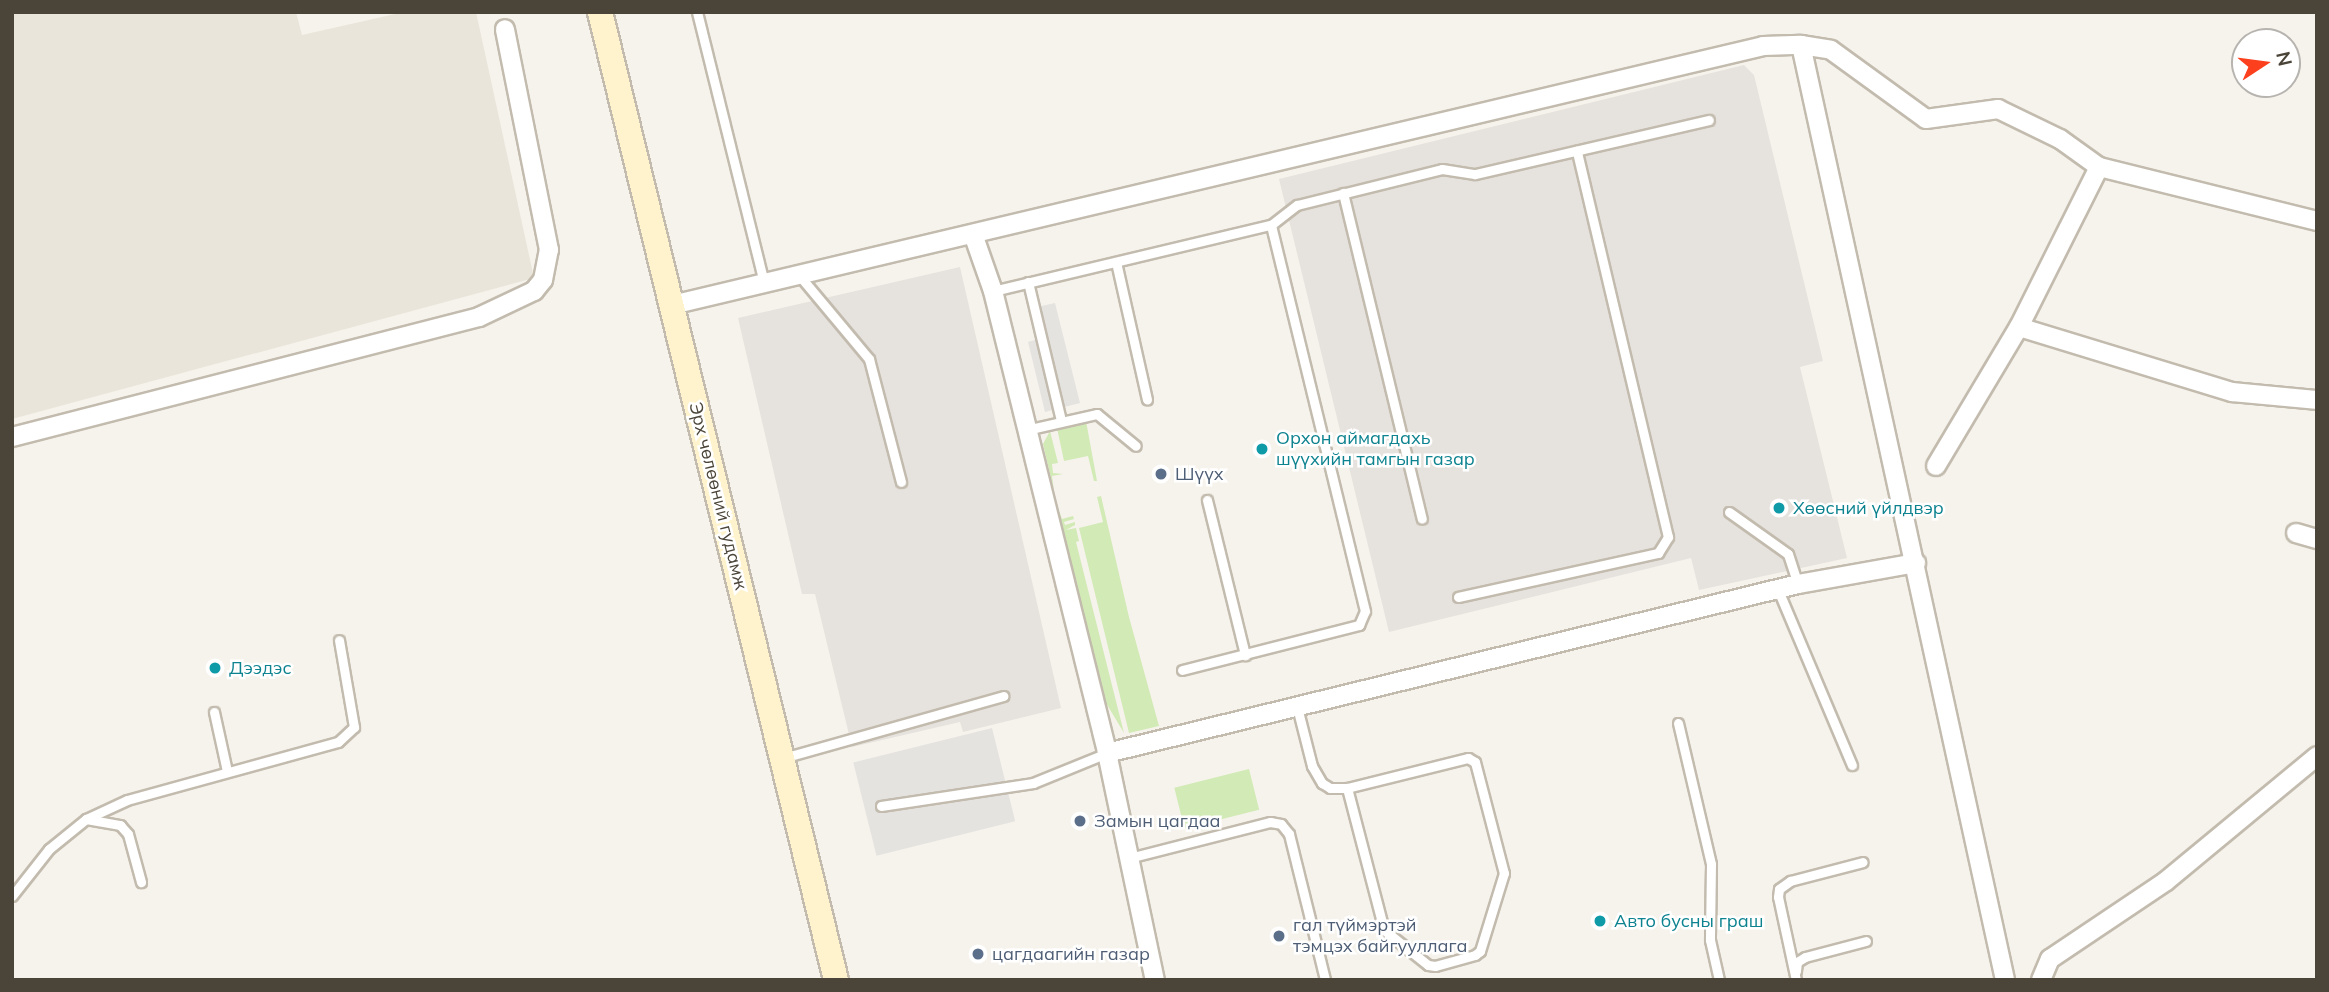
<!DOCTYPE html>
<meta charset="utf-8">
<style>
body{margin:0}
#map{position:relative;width:2329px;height:992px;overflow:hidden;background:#f6f3ec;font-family:Mulish,sans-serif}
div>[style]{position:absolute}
.residential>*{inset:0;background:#eae5da}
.industrial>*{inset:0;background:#e6e2dd}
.green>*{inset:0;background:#d2eab5;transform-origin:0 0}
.parking>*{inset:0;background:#e5e3e0;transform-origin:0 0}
.roads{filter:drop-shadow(2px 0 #c2bbae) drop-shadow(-2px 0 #c2bbae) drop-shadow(0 2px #c2bbae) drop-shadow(0 -2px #c2bbae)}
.service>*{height:9px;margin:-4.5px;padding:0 4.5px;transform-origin:4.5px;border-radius:4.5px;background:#fff}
.minor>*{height:18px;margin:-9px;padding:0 9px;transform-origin:9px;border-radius:9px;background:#fff}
.secondary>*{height:24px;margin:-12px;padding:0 12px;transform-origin:12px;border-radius:12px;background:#fff3cd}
.dots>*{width:19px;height:19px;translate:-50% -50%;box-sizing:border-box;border:4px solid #fff;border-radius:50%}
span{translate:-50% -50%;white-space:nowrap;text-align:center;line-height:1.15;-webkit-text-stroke:5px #fff;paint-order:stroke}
.culture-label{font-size:18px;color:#0d838f}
.left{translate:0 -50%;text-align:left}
.service-label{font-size:18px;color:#4e5e75}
.street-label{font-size:18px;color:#4b4439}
.frame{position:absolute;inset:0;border:14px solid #4b4439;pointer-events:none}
.north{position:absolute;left:2231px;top:28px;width:70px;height:70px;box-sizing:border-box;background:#fff;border:2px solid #b7b4b0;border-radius:50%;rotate:77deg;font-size:19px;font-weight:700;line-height:28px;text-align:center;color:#4b4439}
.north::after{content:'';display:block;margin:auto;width:24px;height:32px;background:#fc3f1d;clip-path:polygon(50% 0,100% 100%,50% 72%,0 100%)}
</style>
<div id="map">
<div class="residential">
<div style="clip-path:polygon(12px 12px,296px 12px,302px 35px,404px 12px,476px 12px,534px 278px,12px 419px)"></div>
</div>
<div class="industrial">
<div style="clip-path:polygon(1744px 65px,1754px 75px,1823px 361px,1800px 367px,1847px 558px,1699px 590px,1691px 558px,1389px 632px,1279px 179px)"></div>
<div style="clip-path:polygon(960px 267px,1061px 708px,963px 732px,960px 722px,852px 747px,815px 594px,802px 594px,738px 318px)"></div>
</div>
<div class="green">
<div style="clip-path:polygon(1086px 421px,1097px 481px,1094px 481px,1088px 456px,1064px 461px,1057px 428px)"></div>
<div style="clip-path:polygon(1050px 431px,1058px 463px,1052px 464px,1053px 473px,1063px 474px,1052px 476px,1054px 491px,1043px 444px)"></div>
<div style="clip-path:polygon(1101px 496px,1129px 617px,1159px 726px,1129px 733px,1079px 528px,1103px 522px,1097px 497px)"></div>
<div style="clip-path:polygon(1057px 505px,1062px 519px,1073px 516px,1074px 519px,1064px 522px,1065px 525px,1075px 522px,1075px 525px,1066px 530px,1076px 528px,1079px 541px,1076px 542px,1124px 733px,1106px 703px)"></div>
<div style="left:1249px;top:769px;width:42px;height:77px;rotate:76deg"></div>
</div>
<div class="parking">
<div style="clip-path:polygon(1055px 303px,1080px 403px,1045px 412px,1028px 342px,1045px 337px,1037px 307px)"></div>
<div style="left:992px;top:728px;width:96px;height:143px;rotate:76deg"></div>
</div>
<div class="roads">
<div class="service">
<div style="left:697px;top:12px;width:278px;rotate:76.1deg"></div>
<div style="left:1343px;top:193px;width:335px;rotate:76.4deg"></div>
<div style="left:1116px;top:262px;width:141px;rotate:77.3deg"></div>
<div style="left:799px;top:275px;width:109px;rotate:50.2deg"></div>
<div style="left:869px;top:359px;width:127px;rotate:75.4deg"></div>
<div style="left:1028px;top:282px;width:143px;rotate:76.6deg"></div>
<div style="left:993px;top:291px;width:286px;rotate:-13.4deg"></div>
<div style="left:1271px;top:225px;width:33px;rotate:-38deg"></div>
<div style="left:1297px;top:205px;width:149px;rotate:-13.9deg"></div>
<div style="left:1442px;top:169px;width:33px;rotate:9deg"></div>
<div style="left:1475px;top:174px;width:240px;rotate:-13deg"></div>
<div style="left:1026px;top:430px;width:73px;rotate:-12.7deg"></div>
<div style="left:1097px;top:414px;width:50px;rotate:39.4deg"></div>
<div style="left:1207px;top:500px;width:160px;rotate:76.2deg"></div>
<div style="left:1729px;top:512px;width:72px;rotate:35.4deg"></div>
<div style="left:1788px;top:554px;width:32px;rotate:72deg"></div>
<div style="left:1778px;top:590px;width:190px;rotate:67.1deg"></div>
<div style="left:1458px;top:597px;width:205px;rotate:-12.4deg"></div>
<div style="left:1658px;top:553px;width:19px;rotate:-58deg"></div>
<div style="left:1668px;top:537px;width:397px;rotate:-103.3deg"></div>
<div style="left:1182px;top:670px;width:183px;rotate:-14.3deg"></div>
<div style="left:1359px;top:625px;width:15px;rotate:-67deg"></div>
<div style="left:1365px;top:611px;width:397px;rotate:-103.7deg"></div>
<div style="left:1297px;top:707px;width:61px;rotate:75.7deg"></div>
<div style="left:1312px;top:766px;width:20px;rotate:60deg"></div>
<div style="left:1322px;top:783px;width:9px;rotate:32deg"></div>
<div style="left:1330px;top:788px;width:17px"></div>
<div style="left:1347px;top:788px;width:125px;rotate:-13.9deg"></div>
<div style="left:1468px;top:758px;width:8px;rotate:30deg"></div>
<div style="left:1475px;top:762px;width:115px;rotate:75.4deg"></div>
<div style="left:1504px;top:873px;width:82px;rotate:107.1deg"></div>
<div style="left:1480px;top:951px;width:6px;rotate:141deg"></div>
<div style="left:1475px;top:955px;width:41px;rotate:164.6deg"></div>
<div style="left:1435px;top:966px;width:7px;rotate:-172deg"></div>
<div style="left:1428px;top:965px;width:56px;rotate:-141.5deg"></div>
<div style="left:1384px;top:930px;width:147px;rotate:-104.6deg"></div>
<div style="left:214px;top:712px;width:60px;rotate:77.6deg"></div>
<div style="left:1678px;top:723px;width:145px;rotate:76.8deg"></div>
<div style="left:1711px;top:864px;width:76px;rotate:90.8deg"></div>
<div style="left:1710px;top:940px;width:41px;rotate:77.3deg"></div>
<div style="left:783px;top:758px;width:229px;rotate:-15.7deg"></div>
<div style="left:881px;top:806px;width:154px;rotate:-8.6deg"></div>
<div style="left:1033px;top:783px;width:80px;rotate:-22.1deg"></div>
<div style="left:86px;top:819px;width:45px;rotate:-24.9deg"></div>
<div style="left:127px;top:800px;width:219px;rotate:-15.4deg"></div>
<div style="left:338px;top:742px;width:22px;rotate:-43deg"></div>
<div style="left:354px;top:727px;width:88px;rotate:-99.8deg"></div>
<div style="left:1129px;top:858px;width:146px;rotate:-14.3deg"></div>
<div style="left:1270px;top:822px;width:11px;rotate:10deg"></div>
<div style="left:1281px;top:824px;width:13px;rotate:51deg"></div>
<div style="left:1289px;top:834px;width:150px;rotate:76.1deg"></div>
<div style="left:12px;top:896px;width:60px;rotate:-51.8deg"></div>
<div style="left:49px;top:849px;width:48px;rotate:-39deg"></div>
<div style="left:86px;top:819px;width:35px;rotate:10deg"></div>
<div style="left:120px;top:825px;width:12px;rotate:48deg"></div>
<div style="left:128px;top:834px;width:50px;rotate:74.8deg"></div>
<div style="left:1796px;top:971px;width:9px;rotate:-84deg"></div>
<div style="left:1797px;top:962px;width:9px;rotate:-32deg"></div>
<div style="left:1805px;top:957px;width:63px;rotate:-14.7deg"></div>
<div style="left:1796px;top:980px;width:85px;rotate:-102.2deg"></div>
<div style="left:1778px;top:897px;width:8px;rotate:-83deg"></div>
<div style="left:1779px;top:889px;width:14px;rotate:-36deg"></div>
<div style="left:1790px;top:881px;width:75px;rotate:-14.6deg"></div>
</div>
<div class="minor">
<div style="left:1801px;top:45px;width:957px;rotate:77.69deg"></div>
<div style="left:973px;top:234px;width:60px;rotate:70.7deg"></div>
<div style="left:993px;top:291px;width:476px;rotate:76.1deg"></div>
<div style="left:1107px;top:753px;width:232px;rotate:78.1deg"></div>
<div style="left:672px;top:305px;width:1121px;rotate:-13.35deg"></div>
<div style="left:1763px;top:46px;width:38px;rotate:-2deg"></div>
<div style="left:1801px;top:45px;width:30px;rotate:9deg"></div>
<div style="left:1831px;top:50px;width:117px;rotate:36deg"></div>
<div style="left:1926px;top:119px;width:73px;rotate:-7.9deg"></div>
<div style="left:1998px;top:109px;width:69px;rotate:25.8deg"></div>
<div style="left:2060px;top:139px;width:48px;rotate:35.7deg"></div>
<div style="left:2099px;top:167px;width:225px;rotate:13.9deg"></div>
<div style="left:2019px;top:327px;width:223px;rotate:17deg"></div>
<div style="left:2232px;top:392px;width:84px;rotate:5.4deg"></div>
<div style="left:12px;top:437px;width:482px;rotate:-14.4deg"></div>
<div style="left:479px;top:317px;width:61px;rotate:-25.3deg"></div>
<div style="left:534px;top:291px;width:14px;rotate:-51deg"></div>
<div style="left:543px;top:280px;width:31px;rotate:-79deg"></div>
<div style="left:549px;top:250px;width:225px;rotate:-101.3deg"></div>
<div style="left:1936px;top:466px;width:162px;rotate:-59.2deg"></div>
<div style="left:2019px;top:327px;width:179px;rotate:-63.4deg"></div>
<div style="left:2296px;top:533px;width:22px;rotate:16deg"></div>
<div style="left:1107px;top:753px;width:711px;rotate:-13.74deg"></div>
<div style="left:1798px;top:584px;width:120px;rotate:-10.1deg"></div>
<div style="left:2041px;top:980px;width:23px;rotate:-67deg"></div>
<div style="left:2050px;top:959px;width:140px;rotate:-33.9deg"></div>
<div style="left:2166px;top:881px;width:196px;rotate:-39.6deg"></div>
</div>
<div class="secondary">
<div style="left:600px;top:12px;width:996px;rotate:76.3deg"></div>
</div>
</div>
<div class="dots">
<div style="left:1262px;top:449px;background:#0f9aa8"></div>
<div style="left:1161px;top:474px;background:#5c6f8a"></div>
<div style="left:1779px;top:508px;background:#0f9aa8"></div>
<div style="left:215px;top:668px;background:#0f9aa8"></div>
<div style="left:1080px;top:821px;background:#5c6f8a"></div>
<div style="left:1600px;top:921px;background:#0f9aa8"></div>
<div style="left:1279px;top:936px;background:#5c6f8a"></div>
<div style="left:978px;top:954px;background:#5c6f8a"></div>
</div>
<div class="culture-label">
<span class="left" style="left:1276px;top:449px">Орхон аймагдахь<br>шүүхийн тамгын газар</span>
<span class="left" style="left:1793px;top:508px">Хөөсний үйлдвэр</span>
<span class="left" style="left:229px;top:668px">Дээдэс</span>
<span class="left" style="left:1614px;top:921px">Авто бусны граш</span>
</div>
<div class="service-label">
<span class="left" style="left:1175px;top:474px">Шүүх</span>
<span class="left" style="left:1094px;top:821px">Замын цагдаа</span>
<span class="left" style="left:1293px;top:936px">гал түймэртэй<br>тэмцэх байгууллага</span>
<span class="left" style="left:992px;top:954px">цагдаагийн газар</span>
</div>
<div class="street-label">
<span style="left:718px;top:496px;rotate:76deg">Эрх чөлөөний гудамж</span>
</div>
<div class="frame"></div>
<div class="north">N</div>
</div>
